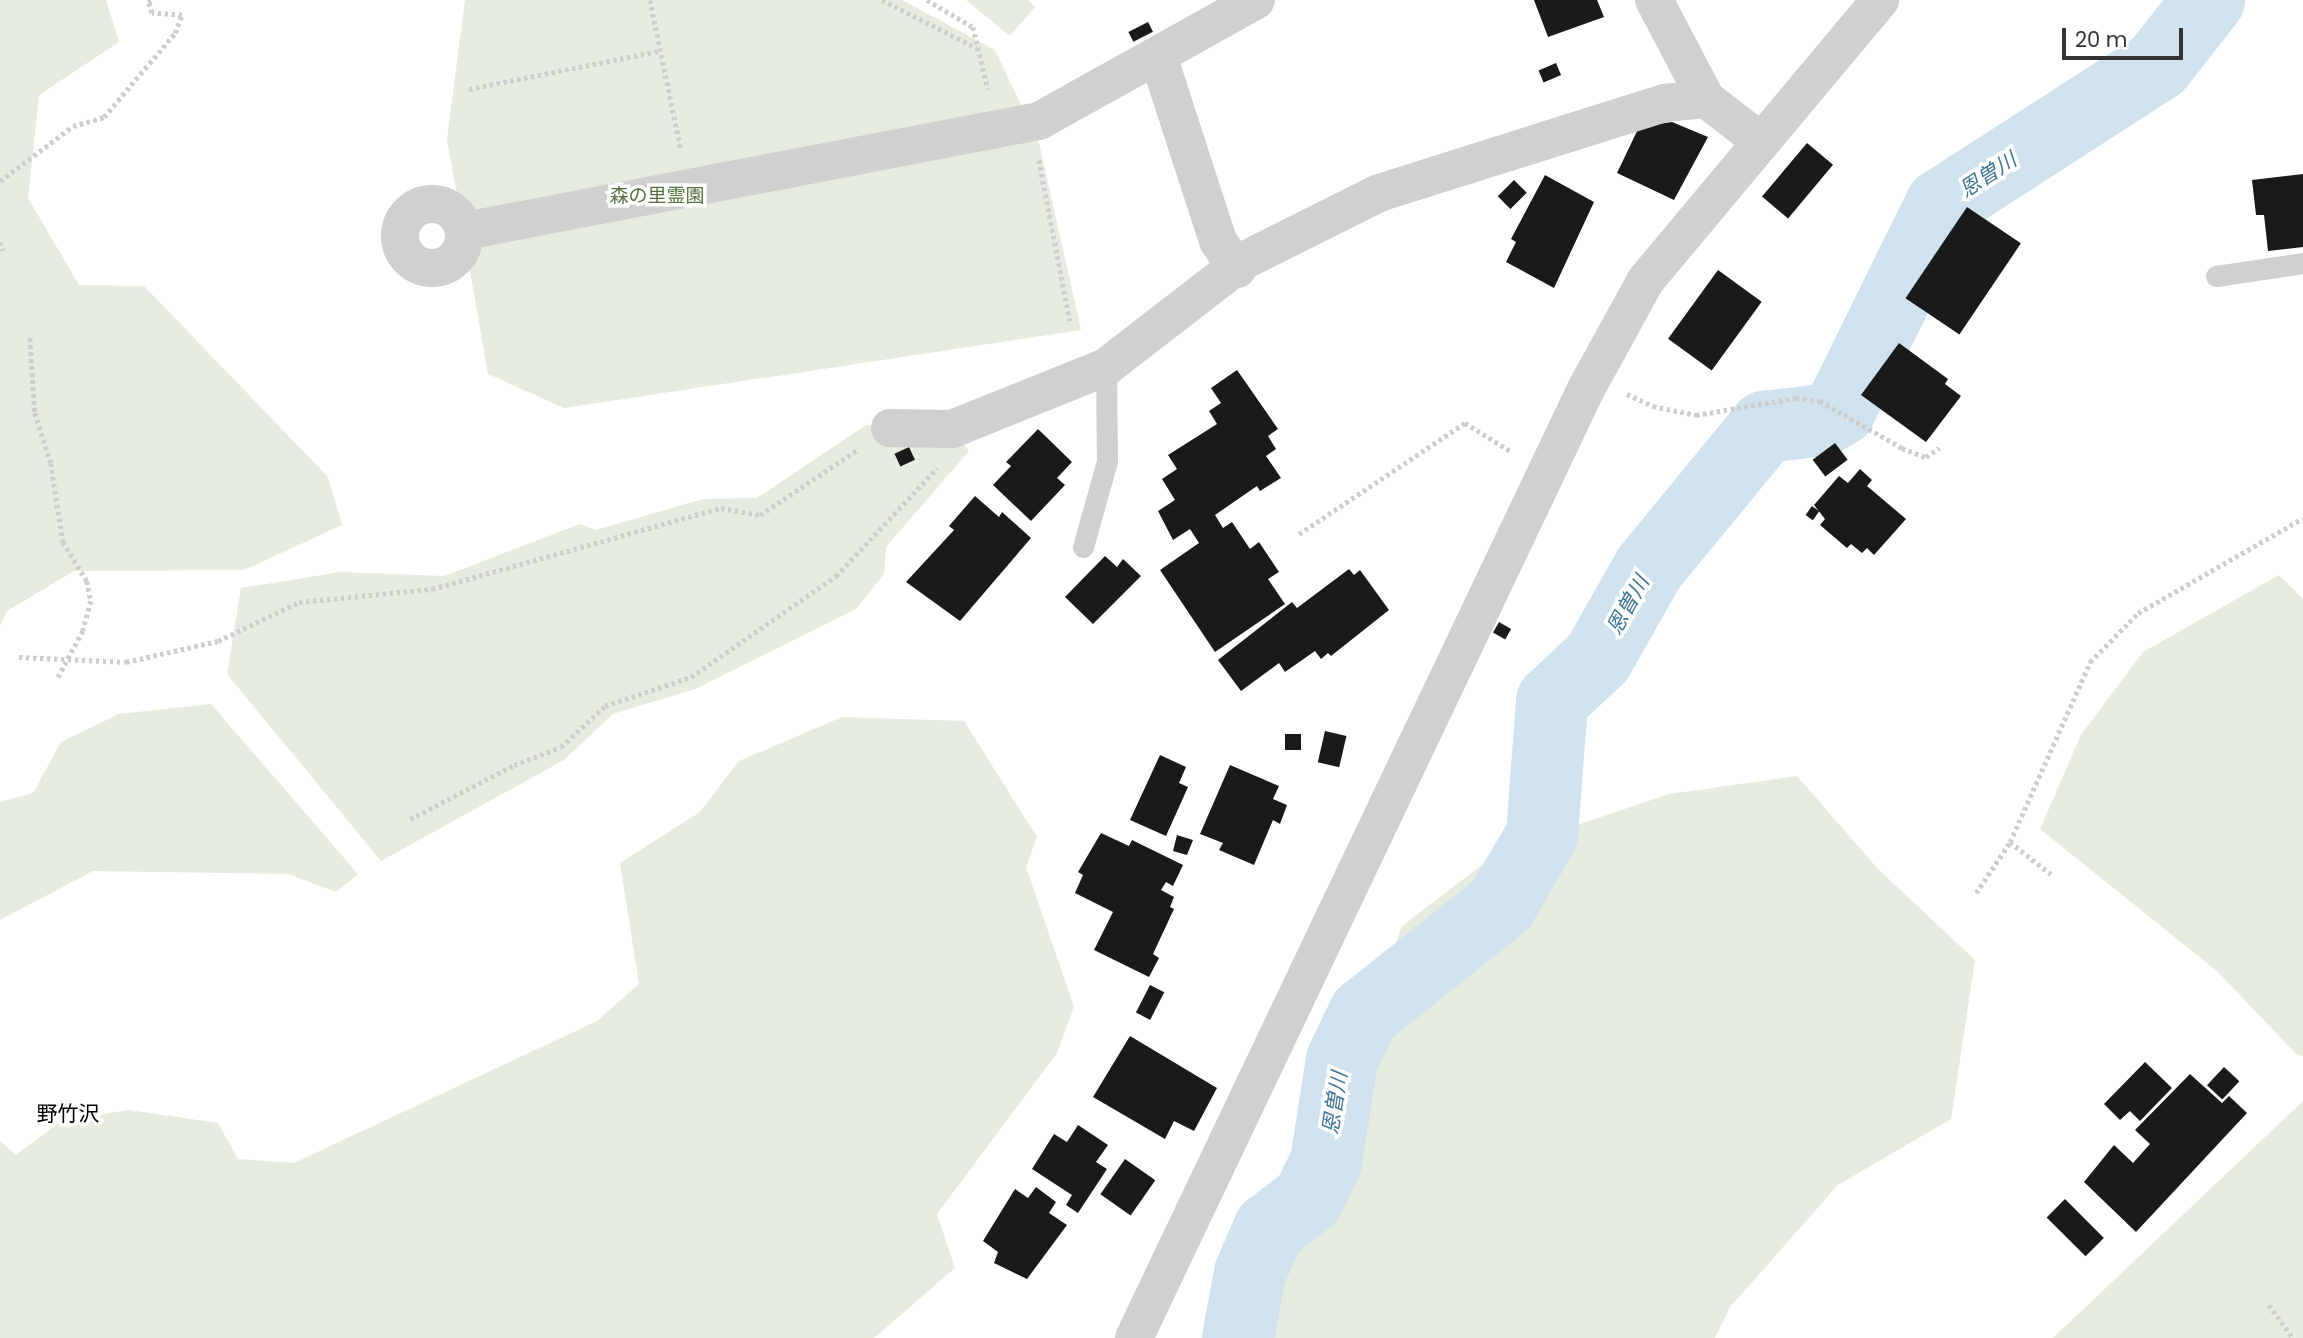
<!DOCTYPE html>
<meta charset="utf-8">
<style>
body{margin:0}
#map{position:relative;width:2303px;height:1338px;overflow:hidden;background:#fff;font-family:Poppins,"Noto Sans JP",sans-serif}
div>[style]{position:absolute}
.green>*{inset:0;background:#e6ecdf}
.river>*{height:72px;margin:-36px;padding:0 36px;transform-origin:36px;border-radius:36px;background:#cfe2ee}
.building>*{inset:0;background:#1a1a1a;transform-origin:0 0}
.path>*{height:4.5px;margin-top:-2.25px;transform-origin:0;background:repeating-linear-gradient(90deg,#cdcdcd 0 3.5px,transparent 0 7px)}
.service>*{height:21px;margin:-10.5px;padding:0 10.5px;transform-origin:10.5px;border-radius:10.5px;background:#d0d0d0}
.minor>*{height:38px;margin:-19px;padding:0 19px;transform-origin:19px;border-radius:19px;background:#d0d0d0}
.minor>.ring{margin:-19px;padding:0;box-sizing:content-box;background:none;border:38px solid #d0d0d0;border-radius:50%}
.tertiary>*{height:38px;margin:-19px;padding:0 19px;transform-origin:19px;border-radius:19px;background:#d0d0d0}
span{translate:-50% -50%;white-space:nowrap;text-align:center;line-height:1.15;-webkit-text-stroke:7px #fff;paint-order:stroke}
.park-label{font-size:19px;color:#56703f}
.water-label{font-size:21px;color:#3f7597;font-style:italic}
.neighbourhood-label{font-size:21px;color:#000}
.scale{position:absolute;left:2062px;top:28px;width:121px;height:32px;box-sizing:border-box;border:4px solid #333;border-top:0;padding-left:9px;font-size:21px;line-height:24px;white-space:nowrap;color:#333;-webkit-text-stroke:5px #fff;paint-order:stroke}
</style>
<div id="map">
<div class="green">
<div style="clip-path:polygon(0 0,106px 0,119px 42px,39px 95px,28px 198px,79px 285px,144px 286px,328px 477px,342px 525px,244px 570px,74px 571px,7px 611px,0 626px)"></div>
<div style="clip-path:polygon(465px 0,902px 0,995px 50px,1039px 143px,1081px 330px,564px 408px,488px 374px,447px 139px)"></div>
<div style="clip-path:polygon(966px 0,1028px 0,1035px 7px,1010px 36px)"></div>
<div style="clip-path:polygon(866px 425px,955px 433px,969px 451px,886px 547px,884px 574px,856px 609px,695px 689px,613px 714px,564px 760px,381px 861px,227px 674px,241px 588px,341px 572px,444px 576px,580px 524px,596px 530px,703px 499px,757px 498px)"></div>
<div style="clip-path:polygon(2279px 575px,2303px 599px,2303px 1056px,2296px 1054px,2217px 971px,2040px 829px,2081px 735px,2143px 652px)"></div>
<div style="clip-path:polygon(211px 704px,358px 874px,336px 892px,288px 874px,93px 871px,0 920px,0 802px,33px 793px,61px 742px,119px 714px)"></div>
<div style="clip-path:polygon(842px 717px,964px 721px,1037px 837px,1026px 867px,1074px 1007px,1057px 1053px,937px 1214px,955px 1268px,874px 1338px,0 1338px,0 1141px,16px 1155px,61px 1121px,129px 1110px,218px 1123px,238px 1159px,294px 1163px,597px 1021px,639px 984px,620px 863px,700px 812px,739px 761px)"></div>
<div style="clip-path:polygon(1797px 776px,1878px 869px,1975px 960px,1951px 1119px,1838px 1185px,1730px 1307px,1715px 1338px,1249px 1338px,1251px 1322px,1402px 926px,1500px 851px,1669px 794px)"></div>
<div style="clip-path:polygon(2303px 1101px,2303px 1338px,2053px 1338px)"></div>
</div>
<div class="river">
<div style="left:1238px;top:1338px;width:66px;rotate:-79.5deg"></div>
<div style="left:1250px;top:1273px;width:48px;rotate:-66.6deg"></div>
<div style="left:1269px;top:1229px;width:49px;rotate:-37.6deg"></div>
<div style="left:1308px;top:1199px;width:41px;rotate:-64.1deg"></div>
<div style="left:1326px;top:1162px;width:103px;rotate:-81.1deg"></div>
<div style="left:1342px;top:1060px;width:51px;rotate:-64.4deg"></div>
<div style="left:1364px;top:1014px;width:175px;rotate:-38.5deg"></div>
<div style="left:1501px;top:905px;width:81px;rotate:-59.6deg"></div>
<div style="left:1542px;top:835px;width:134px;rotate:-85.7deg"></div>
<div style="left:1552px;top:701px;width:63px;rotate:-43.1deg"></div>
<div style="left:1598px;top:658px;width:103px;rotate:-60.5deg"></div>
<div style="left:1649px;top:568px;width:183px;rotate:-50.6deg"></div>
<div style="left:1765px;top:427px;width:58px;rotate:-6.9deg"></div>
<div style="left:1823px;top:420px;width:20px;rotate:-30deg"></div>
<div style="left:1840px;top:410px;width:229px;rotate:-63.8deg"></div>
<div style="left:1941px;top:205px;width:258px;rotate:-32.8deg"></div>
<div style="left:2158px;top:65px;width:83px;rotate:-51.9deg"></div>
</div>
<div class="building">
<div style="clip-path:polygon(1534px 0,1597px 0,1604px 17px,1548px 37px)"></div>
<div style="left:1148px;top:22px;width:11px;height:22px;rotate:63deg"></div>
<div style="left:1556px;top:63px;width:13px;height:19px;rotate:67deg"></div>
<div style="clip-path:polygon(1672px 122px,1708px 137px,1674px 200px,1617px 173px,1639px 127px)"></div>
<div style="left:1807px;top:143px;width:34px;height:70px;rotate:40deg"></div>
<div style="clip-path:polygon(2303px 174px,2303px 247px,2268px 251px,2264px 215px,2256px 215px,2252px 180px)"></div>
<div style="clip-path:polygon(1545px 175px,1594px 202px,1554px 288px,1506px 262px,1516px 242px,1511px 239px)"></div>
<div style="left:1514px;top:180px;width:18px;height:23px;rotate:45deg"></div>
<div style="left:1967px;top:207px;width:65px;height:110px;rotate:34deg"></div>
<div style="left:1718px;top:270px;width:54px;height:85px;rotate:36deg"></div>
<div style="clip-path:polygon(1899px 343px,1948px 379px,1945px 384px,1961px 396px,1926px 442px,1861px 395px)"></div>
<div style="clip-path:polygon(1237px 370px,1278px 429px,1268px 436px,1276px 449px,1266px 456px,1281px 478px,1260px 491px,1257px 486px,1215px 515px,1223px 528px,1232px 522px,1250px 549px,1259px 542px,1279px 572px,1268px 579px,1285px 604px,1215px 652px,1160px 570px,1199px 543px,1190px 529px,1173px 540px,1158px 511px,1175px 500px,1162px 479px,1177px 469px,1168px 455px,1217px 424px,1209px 411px,1221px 403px,1211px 388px)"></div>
<div style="clip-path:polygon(1038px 429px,1072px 462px,1057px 478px,1065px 485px,1031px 521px,993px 485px,1011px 466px,1006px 462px)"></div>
<div style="left:1835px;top:443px;width:21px;height:28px;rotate:53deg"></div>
<div style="left:909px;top:447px;width:14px;height:16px;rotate:65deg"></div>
<div style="clip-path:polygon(1860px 469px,1872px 480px,1867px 486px,1906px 519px,1874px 555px,1867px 548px,1862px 553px,1851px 544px,1847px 548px,1820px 525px,1825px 519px,1814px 505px,1839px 476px,1848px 483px)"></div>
<div style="clip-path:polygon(975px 496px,999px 517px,1002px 512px,1031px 538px,960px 621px,906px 582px,954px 530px,949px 526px)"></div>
<div style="left:1812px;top:506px;width:9px;height:11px;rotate:36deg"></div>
<div style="clip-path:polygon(1105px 556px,1117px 567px,1123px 559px,1141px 576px,1093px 624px,1065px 597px)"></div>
<div style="clip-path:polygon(1349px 569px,1354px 575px,1360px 570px,1389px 610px,1331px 656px,1328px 653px,1321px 659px,1315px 651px,1285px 672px,1279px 663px,1241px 691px,1218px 660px,1292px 602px,1297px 608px)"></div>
<div style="left:1499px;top:622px;width:14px;height:12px;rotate:30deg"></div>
<div style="left:1325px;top:731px;width:22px;height:32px;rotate:13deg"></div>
<div style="left:1285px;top:734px;width:16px;height:16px"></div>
<div style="clip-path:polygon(1160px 755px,1186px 767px,1179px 783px,1188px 787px,1166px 836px,1130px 820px)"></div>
<div style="clip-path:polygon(1230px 765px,1279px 786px,1273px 799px,1287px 805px,1280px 824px,1273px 820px,1254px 865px,1219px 850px,1223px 843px,1200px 834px)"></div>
<div style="clip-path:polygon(1101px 833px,1129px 846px,1132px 840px,1183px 865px,1173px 886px,1166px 882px,1161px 890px,1174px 897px,1170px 907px,1174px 909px,1153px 954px,1159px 958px,1149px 977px,1094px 950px,1113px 912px,1075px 893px,1083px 875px,1078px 872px)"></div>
<div style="clip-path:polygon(1177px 835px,1193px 840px,1187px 855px,1173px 851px)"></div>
<div style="left:1150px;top:985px;width:16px;height:31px;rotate:27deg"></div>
<div style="clip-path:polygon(1130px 1036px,1217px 1088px,1194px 1131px,1174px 1121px,1165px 1139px,1093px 1097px)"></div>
<div style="clip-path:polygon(2145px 1062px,2172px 1088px,2140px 1121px,2130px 1111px,2120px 1120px,2104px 1104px)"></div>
<div style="left:2224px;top:1067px;width:21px;height:25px;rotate:43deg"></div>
<div style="clip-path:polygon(2190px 1074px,2222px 1103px,2229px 1096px,2247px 1113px,2136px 1232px,2084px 1182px,2114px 1145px,2133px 1163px,2150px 1144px,2135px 1130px)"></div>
<div style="clip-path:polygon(1078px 1125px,1108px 1145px,1096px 1162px,1107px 1169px,1078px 1213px,1066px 1205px,1072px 1195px,1032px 1169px,1054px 1134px,1067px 1142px)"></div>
<div style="left:1125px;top:1159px;width:37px;height:43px;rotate:35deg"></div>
<div style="clip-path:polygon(1036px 1187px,1056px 1202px,1049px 1213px,1067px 1225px,1027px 1279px,994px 1263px,998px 1252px,983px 1241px,1015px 1189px,1028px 1198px)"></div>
<div style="left:2065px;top:1199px;width:55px;height:26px;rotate:45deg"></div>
</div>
<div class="path">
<div style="left:650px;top:0;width:153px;rotate:78.3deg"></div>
<div style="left:882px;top:0;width:106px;rotate:26.8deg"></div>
<div style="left:927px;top:0;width:53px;rotate:30.4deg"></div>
<div style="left:973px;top:27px;width:64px;rotate:76.4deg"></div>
<div style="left:469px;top:89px;width:195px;rotate:-11.3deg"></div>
<div style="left:1039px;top:160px;width:164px;rotate:79.1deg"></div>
<div style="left:0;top:181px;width:91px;rotate:-37deg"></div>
<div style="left:73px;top:126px;width:32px;rotate:-16deg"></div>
<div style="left:104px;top:117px;width:110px;rotate:-49.8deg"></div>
<div style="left:175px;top:33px;width:19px;rotate:-69deg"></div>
<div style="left:182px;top:15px;width:30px;rotate:-176deg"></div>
<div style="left:152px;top:13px;width:12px;rotate:-110deg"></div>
<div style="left:148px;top:2px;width:7px;rotate:-16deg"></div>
<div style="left:0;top:242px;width:9px;rotate:69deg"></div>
<div style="left:30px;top:338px;width:75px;rotate:86.2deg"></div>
<div style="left:35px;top:413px;width:52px;rotate:72.3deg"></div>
<div style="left:51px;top:463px;width:80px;rotate:81.4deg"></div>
<div style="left:63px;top:542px;width:46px;rotate:58.4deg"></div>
<div style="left:87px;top:581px;width:20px;rotate:79deg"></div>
<div style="left:91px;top:601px;width:31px;rotate:105deg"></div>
<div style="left:83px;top:631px;width:53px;rotate:118deg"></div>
<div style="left:1627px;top:394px;width:29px;rotate:25deg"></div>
<div style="left:1653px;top:406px;width:44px;rotate:11.8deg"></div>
<div style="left:1696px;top:415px;width:101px;rotate:-9.6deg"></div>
<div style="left:1796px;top:398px;width:24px;rotate:7deg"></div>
<div style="left:1820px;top:401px;width:95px;rotate:29.8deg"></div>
<div style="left:1902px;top:448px;width:26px;rotate:21deg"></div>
<div style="left:1926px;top:457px;width:16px;rotate:-35deg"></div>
<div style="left:1299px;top:534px;width:200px;rotate:-33.8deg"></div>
<div style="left:1465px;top:423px;width:55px;rotate:31.7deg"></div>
<div style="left:19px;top:657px;width:107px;rotate:2.7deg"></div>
<div style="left:126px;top:662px;width:94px;rotate:-12.9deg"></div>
<div style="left:218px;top:641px;width:90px;rotate:-25.7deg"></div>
<div style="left:299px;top:602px;width:134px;rotate:-5.6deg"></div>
<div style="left:432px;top:589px;width:300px;rotate:-15.7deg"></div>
<div style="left:721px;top:508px;width:40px;rotate:10deg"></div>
<div style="left:760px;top:515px;width:117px;rotate:-33.8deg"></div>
<div style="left:410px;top:819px;width:117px;rotate:-27.4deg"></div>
<div style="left:514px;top:765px;width:50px;rotate:-21deg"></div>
<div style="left:561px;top:747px;width:60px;rotate:-43deg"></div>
<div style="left:605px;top:706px;width:91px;rotate:-18.6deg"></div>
<div style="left:691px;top:677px;width:177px;rotate:-34.9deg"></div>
<div style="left:836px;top:576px;width:148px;rotate:-46.9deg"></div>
<div style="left:2010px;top:842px;width:52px;rotate:38deg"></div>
<div style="left:1976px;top:893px;width:61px;rotate:-56.3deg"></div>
<div style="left:2010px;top:842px;width:197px;rotate:-66deg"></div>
<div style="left:2090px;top:662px;width:69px;rotate:-45.6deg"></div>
<div style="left:2138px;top:613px;width:190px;rotate:-29.9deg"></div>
<div style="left:2269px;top:1305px;width:41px;rotate:54deg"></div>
</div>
<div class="service">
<div style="left:2216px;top:276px;width:88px;rotate:-8.5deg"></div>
<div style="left:1083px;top:547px;width:89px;rotate:-74.4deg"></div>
<div style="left:1107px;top:461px;width:94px;rotate:-90.6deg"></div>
</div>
<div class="minor">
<div style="left:1654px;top:0;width:112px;rotate:62.3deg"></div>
<div style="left:1706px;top:99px;width:67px;rotate:37.7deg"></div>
<div style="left:1158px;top:56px;width:194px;rotate:72deg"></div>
<div style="left:1218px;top:241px;width:34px;rotate:56deg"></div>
<div class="ring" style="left:400px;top:204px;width:26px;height:26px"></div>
<div style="left:465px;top:231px;width:584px;rotate:-10.85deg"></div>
<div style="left:1039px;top:121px;width:248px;rotate:-29.1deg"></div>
<div style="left:890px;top:428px;width:62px;rotate:0.9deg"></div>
<div style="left:952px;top:429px;width:166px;rotate:-21.9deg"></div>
<div style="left:1106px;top:367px;width:173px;rotate:-37.7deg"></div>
<div style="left:1243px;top:261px;width:152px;rotate:-26.6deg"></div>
<div style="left:1379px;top:193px;width:299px;rotate:-17.5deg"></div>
<div style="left:1664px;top:103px;width:42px;rotate:-5.4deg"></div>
</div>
<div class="tertiary">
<div style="left:1134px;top:1338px;width:1051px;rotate:-64.53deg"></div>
<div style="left:1586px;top:389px;width:124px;rotate:-61.2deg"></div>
<div style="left:1646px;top:280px;width:365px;rotate:-50.1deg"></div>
</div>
<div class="park-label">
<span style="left:657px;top:196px">森の里霊園</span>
</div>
<div class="water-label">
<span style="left:1988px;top:175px;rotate:-33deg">恩曽川</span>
<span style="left:1628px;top:605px;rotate:-61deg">恩曽川</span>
<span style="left:1335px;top:1103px;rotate:-81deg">恩曽川</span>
</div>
<div class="neighbourhood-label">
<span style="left:68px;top:1114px">野竹沢</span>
</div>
<div class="scale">20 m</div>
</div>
